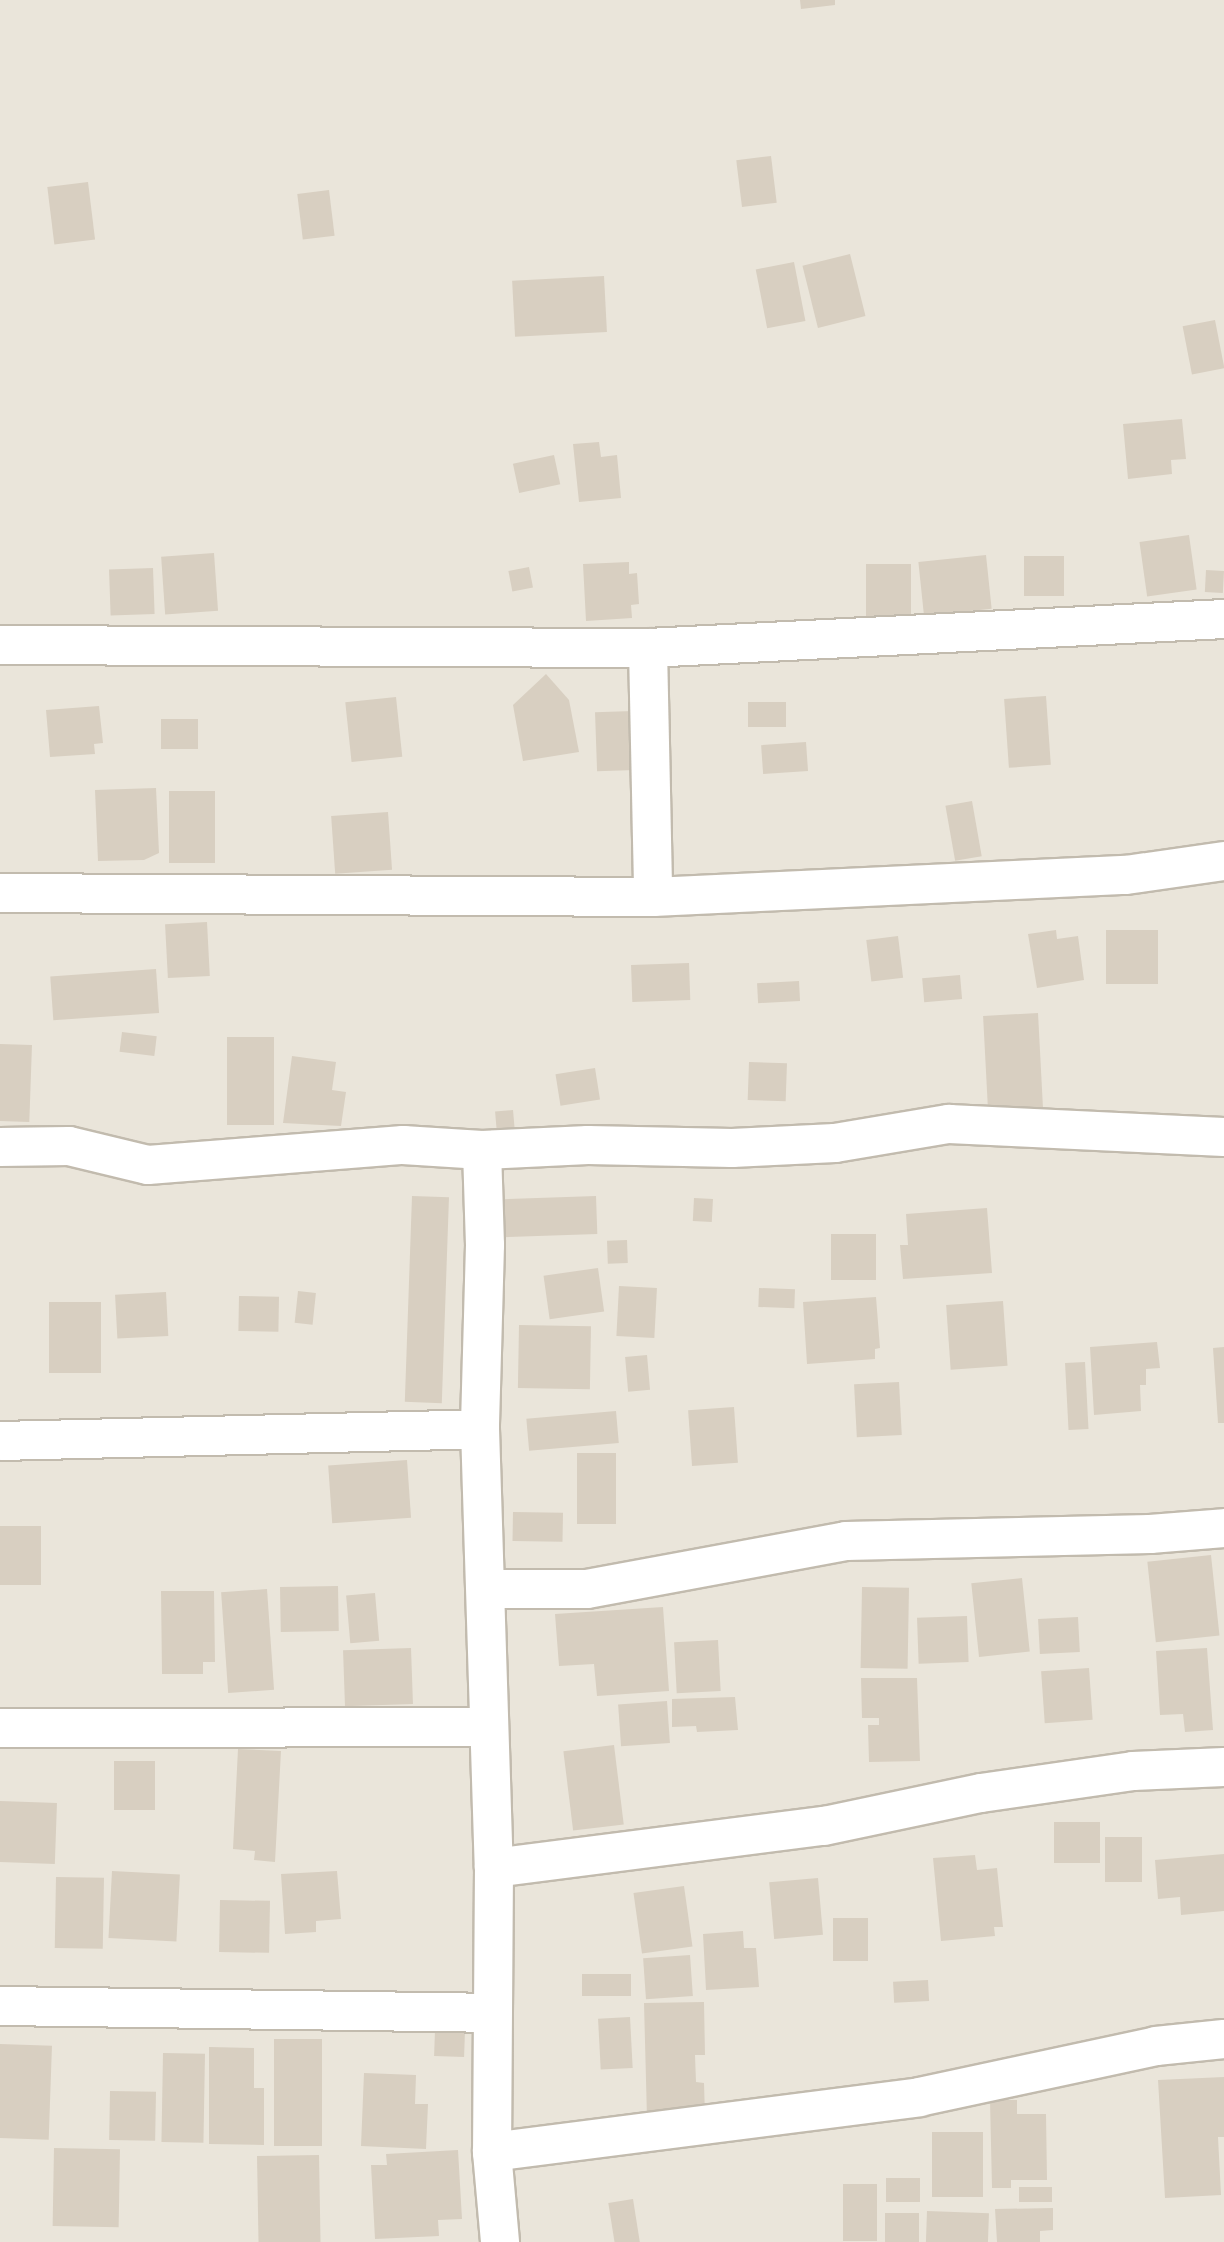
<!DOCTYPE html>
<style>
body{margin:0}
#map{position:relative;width:1224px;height:2242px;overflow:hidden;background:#f6f3ec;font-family:Overpass,sans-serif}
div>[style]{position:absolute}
.residential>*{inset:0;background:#eae5da;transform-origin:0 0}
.building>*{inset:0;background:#d8cfc1;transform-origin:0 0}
.roads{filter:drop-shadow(2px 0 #c2bbae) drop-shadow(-2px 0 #c2bbae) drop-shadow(0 2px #c2bbae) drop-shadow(0 -2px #c2bbae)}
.street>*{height:38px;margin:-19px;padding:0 19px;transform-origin:19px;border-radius:19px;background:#fff}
span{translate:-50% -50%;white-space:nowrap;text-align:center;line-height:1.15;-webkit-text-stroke:7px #fff;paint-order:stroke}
</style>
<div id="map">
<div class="residential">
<div style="left:0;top:0;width:1224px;height:2242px"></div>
</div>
<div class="building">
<div style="clip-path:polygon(800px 0,835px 0,835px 5px,801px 9px)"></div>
<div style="left:771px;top:156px;width:47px;height:35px;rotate:83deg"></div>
<div style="left:88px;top:182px;width:58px;height:41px;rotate:83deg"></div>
<div style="left:329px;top:190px;width:46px;height:32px;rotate:83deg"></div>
<div style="left:850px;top:254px;width:64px;height:49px;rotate:76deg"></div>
<div style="left:794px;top:262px;width:60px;height:39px;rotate:79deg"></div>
<div style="left:604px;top:276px;width:56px;height:92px;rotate:87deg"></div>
<div style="left:1215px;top:320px;width:49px;height:33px;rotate:79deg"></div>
<div style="clip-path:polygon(1182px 419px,1186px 459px,1171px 460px,1172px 474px,1128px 479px,1123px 424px)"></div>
<div style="clip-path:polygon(599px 442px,601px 457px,617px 455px,621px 498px,579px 502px,573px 444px)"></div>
<div style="left:554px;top:455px;width:30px;height:42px;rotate:78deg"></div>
<div style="left:1189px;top:535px;width:55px;height:50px;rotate:82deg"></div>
<div style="left:214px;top:553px;width:58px;height:53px;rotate:86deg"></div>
<div style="left:986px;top:555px;width:54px;height:68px;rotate:84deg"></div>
<div style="left:1024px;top:556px;width:40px;height:40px"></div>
<div style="clip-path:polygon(629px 562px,629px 574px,637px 573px,639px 604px,631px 605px,632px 618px,586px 621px,583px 564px)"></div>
<div style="left:866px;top:564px;width:45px;height:52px"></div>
<div style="left:529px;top:567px;width:21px;height:21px;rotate:79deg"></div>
<div style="left:153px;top:568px;width:46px;height:44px;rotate:88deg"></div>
<div style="left:1206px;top:570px;width:18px;height:22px;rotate:3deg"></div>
<div style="clip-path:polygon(546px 674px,569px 700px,579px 752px,523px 761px,513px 705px)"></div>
<div style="left:1046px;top:696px;width:69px;height:42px;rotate:86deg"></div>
<div style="left:396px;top:697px;width:60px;height:51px;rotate:84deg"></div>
<div style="left:748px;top:702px;width:38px;height:25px"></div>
<div style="clip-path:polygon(99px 706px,103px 743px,94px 744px,95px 754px,50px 757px,46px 710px)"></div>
<div style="left:633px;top:711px;width:59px;height:38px;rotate:88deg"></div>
<div style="left:161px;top:719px;width:37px;height:30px"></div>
<div style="left:806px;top:742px;width:29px;height:45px;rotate:86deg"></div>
<div style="clip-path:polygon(156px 788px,159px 853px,144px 860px,98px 861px,95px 790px)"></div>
<div style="left:169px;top:791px;width:46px;height:72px"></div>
<div style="left:972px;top:801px;width:56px;height:27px;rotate:80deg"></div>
<div style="left:388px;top:812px;width:58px;height:57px;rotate:86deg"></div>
<div style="left:207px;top:922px;width:54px;height:42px;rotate:87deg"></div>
<div style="clip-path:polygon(1056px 930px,1057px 939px,1078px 936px,1084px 980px,1037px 988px,1028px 934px)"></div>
<div style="left:1106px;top:930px;width:52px;height:54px"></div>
<div style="left:898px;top:936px;width:42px;height:32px;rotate:83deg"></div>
<div style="left:689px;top:963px;width:37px;height:58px;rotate:88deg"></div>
<div style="left:156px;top:969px;width:44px;height:106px;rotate:86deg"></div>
<div style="left:960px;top:975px;width:24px;height:38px;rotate:85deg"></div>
<div style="left:799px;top:981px;width:20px;height:42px;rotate:87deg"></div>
<div style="left:1038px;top:1013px;width:101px;height:55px;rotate:87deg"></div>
<div style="left:122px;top:1032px;width:35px;height:20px;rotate:7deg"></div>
<div style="left:227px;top:1037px;width:47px;height:88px"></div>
<div style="left:0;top:1044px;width:32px;height:77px;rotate:2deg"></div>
<div style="clip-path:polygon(292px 1056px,336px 1062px,332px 1090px,346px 1092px,341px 1126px,283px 1123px)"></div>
<div style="left:749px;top:1062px;width:38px;height:38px;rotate:2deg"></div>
<div style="left:595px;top:1068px;width:32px;height:40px;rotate:81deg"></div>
<div style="left:513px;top:1110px;width:23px;height:18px;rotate:85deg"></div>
<div style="left:412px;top:1196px;width:37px;height:206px;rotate:2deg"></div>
<div style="left:596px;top:1196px;width:38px;height:106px;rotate:88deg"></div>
<div style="left:694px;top:1198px;width:19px;height:23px;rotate:3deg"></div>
<div style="clip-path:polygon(987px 1208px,992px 1273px,903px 1279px,900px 1245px,908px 1245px,906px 1214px)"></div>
<div style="left:831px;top:1234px;width:45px;height:46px"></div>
<div style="left:627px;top:1240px;width:23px;height:20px;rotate:88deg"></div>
<div style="left:598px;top:1268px;width:44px;height:55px;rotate:82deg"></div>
<div style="left:619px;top:1286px;width:38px;height:50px;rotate:3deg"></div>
<div style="left:759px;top:1288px;width:36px;height:19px;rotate:2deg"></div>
<div style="left:298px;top:1291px;width:18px;height:32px;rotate:6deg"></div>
<div style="left:166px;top:1292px;width:44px;height:51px;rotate:87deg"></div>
<div style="left:239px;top:1296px;width:40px;height:35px;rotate:1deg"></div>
<div style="clip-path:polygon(876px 1297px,880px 1348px,875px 1349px,875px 1359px,807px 1364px,803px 1302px)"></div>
<div style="left:1003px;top:1301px;width:65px;height:57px;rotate:86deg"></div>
<div style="left:49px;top:1302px;width:52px;height:71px"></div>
<div style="left:519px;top:1325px;width:72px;height:63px;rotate:1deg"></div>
<div style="clip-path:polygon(1157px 1342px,1160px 1368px,1146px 1369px,1146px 1385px,1140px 1385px,1141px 1411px,1094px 1415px,1090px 1347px)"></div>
<div style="clip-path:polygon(1224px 1347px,1224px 1423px,1218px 1423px,1213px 1348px)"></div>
<div style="left:647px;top:1355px;width:35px;height:22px;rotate:85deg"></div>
<div style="left:1085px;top:1362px;width:67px;height:20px;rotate:87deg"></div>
<div style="left:899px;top:1382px;width:53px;height:45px;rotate:87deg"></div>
<div style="left:734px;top:1407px;width:56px;height:46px;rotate:86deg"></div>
<div style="left:616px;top:1411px;width:32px;height:90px;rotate:85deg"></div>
<div style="left:577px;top:1453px;width:39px;height:71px"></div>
<div style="left:407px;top:1460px;width:58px;height:79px;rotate:86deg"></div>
<div style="left:513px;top:1512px;width:50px;height:29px;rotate:1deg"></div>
<div style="left:41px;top:1526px;width:59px;height:41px;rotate:90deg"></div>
<div style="left:1211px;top:1555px;width:81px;height:64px;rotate:84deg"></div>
<div style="left:1022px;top:1578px;width:74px;height:51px;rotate:84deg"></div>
<div style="left:338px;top:1586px;width:45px;height:58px;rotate:89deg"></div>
<div style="left:862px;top:1587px;width:47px;height:81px;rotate:1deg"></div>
<div style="left:267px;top:1589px;width:101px;height:46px;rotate:86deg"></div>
<div style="clip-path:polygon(161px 1591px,214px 1591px,215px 1662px,203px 1662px,203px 1674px,162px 1674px)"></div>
<div style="left:375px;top:1593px;width:48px;height:29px;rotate:85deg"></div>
<div style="clip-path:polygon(663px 1607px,669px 1691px,597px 1696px,594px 1664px,559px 1666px,555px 1614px)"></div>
<div style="left:967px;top:1616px;width:46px;height:50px;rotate:88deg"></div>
<div style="left:1078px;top:1617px;width:35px;height:40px;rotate:87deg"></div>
<div style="left:718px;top:1640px;width:51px;height:44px;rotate:87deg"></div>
<div style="left:411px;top:1648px;width:56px;height:68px;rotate:88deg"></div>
<div style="clip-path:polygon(1207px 1648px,1213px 1730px,1185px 1732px,1183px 1714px,1160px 1715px,1156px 1651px)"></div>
<div style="left:1089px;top:1668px;width:52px;height:48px;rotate:86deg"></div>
<div style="clip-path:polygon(861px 1678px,917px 1678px,920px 1761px,869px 1762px,868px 1725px,879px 1725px,879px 1718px,862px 1718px)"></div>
<div style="clip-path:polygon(735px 1697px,738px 1730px,697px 1732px,696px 1726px,672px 1727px,672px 1699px)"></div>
<div style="left:667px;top:1701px;width:42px;height:49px;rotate:86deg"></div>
<div style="left:614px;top:1745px;width:80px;height:51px;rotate:83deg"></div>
<div style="clip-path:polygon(238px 1749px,281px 1751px,275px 1862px,254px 1860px,255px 1851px,233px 1849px)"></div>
<div style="left:114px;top:1761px;width:41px;height:49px"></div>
<div style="left:0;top:1801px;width:57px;height:61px;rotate:2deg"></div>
<div style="left:1100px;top:1822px;width:41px;height:46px;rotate:90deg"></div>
<div style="left:1105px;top:1837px;width:37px;height:45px"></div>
<div style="clip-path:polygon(1224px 1854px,1224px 1911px,1181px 1915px,1180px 1897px,1158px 1899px,1155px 1860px)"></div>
<div style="clip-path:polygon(975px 1855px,977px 1870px,997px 1868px,1003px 1927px,994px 1927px,995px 1936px,941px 1941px,933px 1858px)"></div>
<div style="left:112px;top:1871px;width:68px;height:67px;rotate:3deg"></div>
<div style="clip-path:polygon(337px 1871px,341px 1919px,316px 1921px,316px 1932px,285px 1934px,281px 1874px)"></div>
<div style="left:56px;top:1877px;width:48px;height:71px;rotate:1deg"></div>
<div style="left:818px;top:1878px;width:57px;height:49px;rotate:85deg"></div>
<div style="left:684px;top:1886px;width:61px;height:51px;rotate:82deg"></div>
<div style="left:220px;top:1900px;width:50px;height:52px;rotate:1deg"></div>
<div style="left:833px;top:1918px;width:35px;height:43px"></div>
<div style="clip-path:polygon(743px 1931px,744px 1948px,756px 1948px,759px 1987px,706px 1990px,703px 1934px)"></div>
<div style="left:690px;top:1955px;width:41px;height:47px;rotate:86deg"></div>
<div style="left:631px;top:1974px;width:22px;height:49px;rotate:90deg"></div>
<div style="left:928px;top:1980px;width:21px;height:35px;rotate:87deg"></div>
<div style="clip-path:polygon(704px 2002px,705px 2055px,695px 2055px,696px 2082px,704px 2083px,705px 2116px,647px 2118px,644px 2003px)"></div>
<div style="left:630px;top:2017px;width:51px;height:32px;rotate:87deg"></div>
<div style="left:435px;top:2030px;width:30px;height:26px;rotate:2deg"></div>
<div style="left:274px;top:2039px;width:48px;height:107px"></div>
<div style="left:0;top:2044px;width:52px;height:94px;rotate:2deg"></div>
<div style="clip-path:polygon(209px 2047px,254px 2048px,254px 2088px,264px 2088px,264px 2145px,209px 2144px)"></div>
<div style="left:163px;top:2053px;width:42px;height:89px;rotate:1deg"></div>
<div style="clip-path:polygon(364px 2073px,416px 2075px,415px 2104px,428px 2104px,426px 2149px,361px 2146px)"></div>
<div style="clip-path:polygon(1224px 2077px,1224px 2137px,1218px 2137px,1221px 2195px,1165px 2198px,1158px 2080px)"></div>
<div style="left:110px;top:2091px;width:46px;height:49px;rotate:1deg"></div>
<div style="clip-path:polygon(990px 2100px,1017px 2100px,1017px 2114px,1046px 2114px,1047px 2180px,1011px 2180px,1011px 2188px,992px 2188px)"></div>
<div style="left:983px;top:2132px;width:65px;height:51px;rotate:90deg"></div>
<div style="left:54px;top:2148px;width:66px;height:78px;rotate:1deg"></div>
<div style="clip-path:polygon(458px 2150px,462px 2219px,438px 2220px,439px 2236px,375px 2239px,371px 2165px,387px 2165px,386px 2154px)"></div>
<div style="left:319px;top:2155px;width:87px;height:62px;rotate:89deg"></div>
<div style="left:886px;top:2178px;width:34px;height:24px"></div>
<div style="left:843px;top:2184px;width:34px;height:57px"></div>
<div style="left:1019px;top:2187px;width:33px;height:15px"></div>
<div style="left:633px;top:2199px;width:44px;height:25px;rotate:81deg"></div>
<div style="clip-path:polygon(1053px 2208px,1053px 2230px,1040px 2231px,1040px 2242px,997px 2242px,995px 2209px)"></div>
<div style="left:927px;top:2211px;width:62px;height:31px;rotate:2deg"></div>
<div style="left:885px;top:2213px;width:34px;height:29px"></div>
</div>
<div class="roads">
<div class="street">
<div style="left:0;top:645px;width:648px;rotate:0.27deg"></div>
<div style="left:648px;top:648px;width:249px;rotate:88.8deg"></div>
<div style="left:648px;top:648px;width:577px;rotate:-2.88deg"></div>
<div style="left:0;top:893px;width:653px;rotate:0.35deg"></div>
<div style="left:653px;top:897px;width:474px;rotate:-2.7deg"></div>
<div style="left:1126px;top:875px;width:99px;rotate:-8.1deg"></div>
<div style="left:0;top:1147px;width:69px;rotate:-0.8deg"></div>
<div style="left:69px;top:1146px;width:81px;rotate:13.5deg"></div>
<div style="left:148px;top:1165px;width:256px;rotate:-4.5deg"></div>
<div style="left:403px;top:1145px;width:79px;rotate:3.6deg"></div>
<div style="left:482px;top:1150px;width:106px;rotate:-2.7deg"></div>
<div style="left:588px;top:1145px;width:144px;rotate:1.2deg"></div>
<div style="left:732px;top:1148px;width:103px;rotate:-2.8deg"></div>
<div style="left:835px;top:1143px;width:116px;rotate:-9.5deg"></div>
<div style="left:949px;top:1124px;width:275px;rotate:2.7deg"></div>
<div style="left:482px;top:1150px;width:95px;rotate:88.2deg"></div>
<div style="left:485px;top:1245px;width:184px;rotate:91.6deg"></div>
<div style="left:480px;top:1429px;width:439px;rotate:88.2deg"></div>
<div style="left:494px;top:1868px;width:284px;rotate:90.4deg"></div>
<div style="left:492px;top:2152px;width:90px;rotate:84.9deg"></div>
<div style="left:0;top:1441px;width:480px;rotate:-1.4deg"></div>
<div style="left:487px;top:1589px;width:100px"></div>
<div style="left:587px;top:1589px;width:263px;rotate:-10.5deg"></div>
<div style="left:846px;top:1541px;width:304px;rotate:-1.3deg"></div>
<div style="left:1150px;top:1534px;width:74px;rotate:-4.6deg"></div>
<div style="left:0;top:1728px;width:487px;rotate:-0.1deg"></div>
<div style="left:494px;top:1868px;width:333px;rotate:-7.3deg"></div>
<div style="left:824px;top:1826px;width:160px;rotate:-11.9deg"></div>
<div style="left:981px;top:1793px;width:154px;rotate:-8.2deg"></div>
<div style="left:1133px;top:1771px;width:91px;rotate:-2.5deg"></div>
<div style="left:0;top:2006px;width:491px;rotate:0.8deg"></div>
<div style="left:492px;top:2152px;width:431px;rotate:-7.3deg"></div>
<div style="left:919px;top:2097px;width:242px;rotate:-12.1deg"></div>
<div style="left:1156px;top:2046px;width:68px;rotate:-5.9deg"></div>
</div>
</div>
</div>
